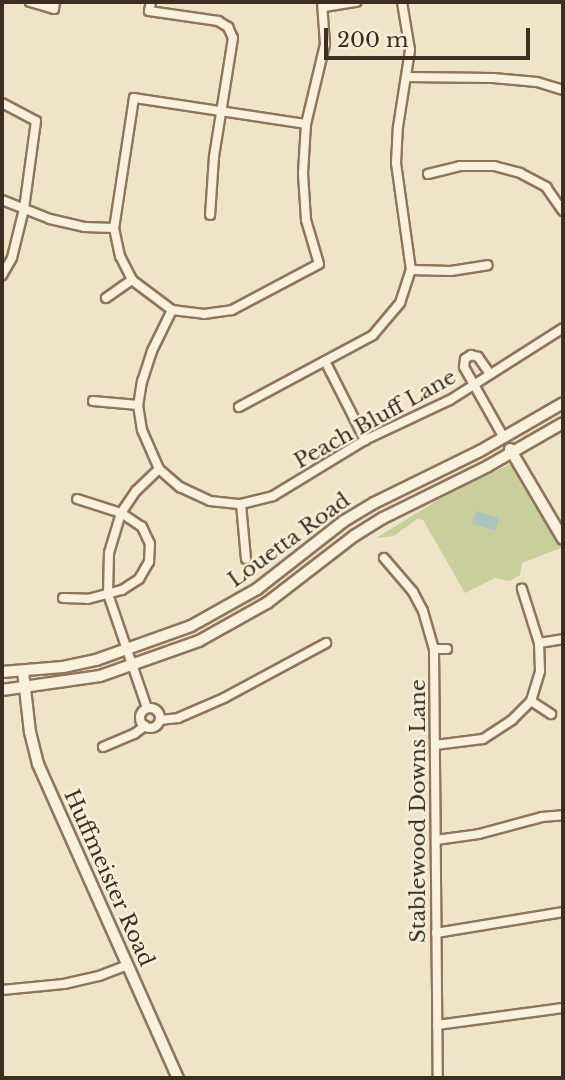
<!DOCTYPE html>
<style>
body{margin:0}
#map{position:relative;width:565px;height:1080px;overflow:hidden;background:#f0e4c8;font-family:"Libre Baskerville",serif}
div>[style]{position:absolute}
.green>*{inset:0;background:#c9cf9b}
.water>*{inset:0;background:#a9c4bc;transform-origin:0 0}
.roads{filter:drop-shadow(2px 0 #8d765c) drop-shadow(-2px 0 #8d765c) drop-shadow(0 2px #8d765c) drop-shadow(0 -2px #8d765c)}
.street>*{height:8px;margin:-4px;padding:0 4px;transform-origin:4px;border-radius:4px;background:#faf1dc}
.street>.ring{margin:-4px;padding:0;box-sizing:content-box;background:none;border:8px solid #faf1dc;border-radius:50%}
.secondary>*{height:10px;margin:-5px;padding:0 5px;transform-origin:5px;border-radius:5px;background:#faf1dc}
span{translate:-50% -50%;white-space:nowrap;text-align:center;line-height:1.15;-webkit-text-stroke:5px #f7eed8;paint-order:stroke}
.street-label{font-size:21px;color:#3d2e20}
.frame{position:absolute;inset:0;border:4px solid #3d2e20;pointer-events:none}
.scale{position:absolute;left:324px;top:28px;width:206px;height:32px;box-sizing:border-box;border:4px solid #3d2e20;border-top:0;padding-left:9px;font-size:21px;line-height:24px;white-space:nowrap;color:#3d2e20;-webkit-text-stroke:5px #f7eed8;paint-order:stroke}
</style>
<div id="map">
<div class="green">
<div style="clip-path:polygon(514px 462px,563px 547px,522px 563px,520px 575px,510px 581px,495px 578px,465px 593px,423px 520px,417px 519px,394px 536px,376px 538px,443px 497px)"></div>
</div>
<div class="water">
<div style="left:476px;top:511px;width:24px;height:13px;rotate:17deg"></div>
</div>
<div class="roads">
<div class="street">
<div style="left:30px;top:2px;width:25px;rotate:16deg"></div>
<div style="left:54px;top:9px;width:7px;rotate:-82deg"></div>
<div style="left:151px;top:2px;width:9px;rotate:103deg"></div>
<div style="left:149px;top:11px;width:70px;rotate:8.2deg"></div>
<div style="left:218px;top:21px;width:12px;rotate:31deg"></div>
<div style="left:228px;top:27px;width:12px;rotate:66deg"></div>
<div style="left:233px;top:38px;width:121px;rotate:99.1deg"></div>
<div style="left:214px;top:157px;width:58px;rotate:93.9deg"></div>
<div style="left:324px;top:7px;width:33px;rotate:-9deg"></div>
<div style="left:407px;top:77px;width:86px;rotate:0.7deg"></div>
<div style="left:493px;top:78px;width:44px;rotate:5.2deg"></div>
<div style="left:537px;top:82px;width:27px;rotate:17deg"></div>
<div style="left:2px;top:103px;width:38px;rotate:28deg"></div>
<div style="left:36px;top:121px;width:89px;rotate:97.8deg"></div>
<div style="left:24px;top:209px;width:50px;rotate:103.8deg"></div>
<div style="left:12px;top:258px;width:20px;rotate:120deg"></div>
<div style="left:306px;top:124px;width:174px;rotate:-171.4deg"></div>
<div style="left:134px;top:98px;width:132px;rotate:98.7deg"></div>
<div style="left:114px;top:228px;width:29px;rotate:78deg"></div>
<div style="left:120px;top:256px;width:27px;rotate:63deg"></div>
<div style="left:132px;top:280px;width:50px;rotate:36.9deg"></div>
<div style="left:172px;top:310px;width:32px;rotate:7deg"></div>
<div style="left:204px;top:314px;width:28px;rotate:-8deg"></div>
<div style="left:232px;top:310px;width:98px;rotate:-27.9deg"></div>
<div style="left:319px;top:264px;width:46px;rotate:-106.5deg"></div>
<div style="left:306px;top:220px;width:47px;rotate:-93.7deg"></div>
<div style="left:303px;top:173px;width:49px;rotate:-86.5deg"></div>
<div style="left:306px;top:124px;width:82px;rotate:-76.6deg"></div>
<div style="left:325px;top:44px;width:42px;rotate:-94.1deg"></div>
<div style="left:428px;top:174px;width:33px;rotate:-14deg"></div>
<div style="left:460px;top:166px;width:34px"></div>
<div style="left:494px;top:166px;width:27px;rotate:15deg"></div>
<div style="left:520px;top:173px;width:30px;rotate:28deg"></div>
<div style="left:546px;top:187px;width:29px;rotate:55deg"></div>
<div style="left:2px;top:200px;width:52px;rotate:21.6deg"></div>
<div style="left:50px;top:219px;width:35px;rotate:13deg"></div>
<div style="left:84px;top:227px;width:30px;rotate:2deg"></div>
<div style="left:411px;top:270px;width:40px;rotate:1.4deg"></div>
<div style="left:451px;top:271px;width:37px;rotate:-9deg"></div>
<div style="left:106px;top:298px;width:32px;rotate:-35deg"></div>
<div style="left:172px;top:310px;width:46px;rotate:116deg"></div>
<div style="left:152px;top:351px;width:32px;rotate:108deg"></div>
<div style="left:142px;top:381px;width:24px;rotate:99deg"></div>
<div style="left:138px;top:405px;width:25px;rotate:81deg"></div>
<div style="left:142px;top:430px;width:43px;rotate:66.4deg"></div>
<div style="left:159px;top:469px;width:28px;rotate:41deg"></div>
<div style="left:180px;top:487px;width:33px;rotate:25deg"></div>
<div style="left:210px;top:501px;width:31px;rotate:6deg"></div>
<div style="left:241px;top:504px;width:33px;rotate:-14deg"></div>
<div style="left:273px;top:496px;width:108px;rotate:-31.3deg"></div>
<div style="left:365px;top:440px;width:94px;rotate:-25.2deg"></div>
<div style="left:450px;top:400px;width:134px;rotate:-32.5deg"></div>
<div style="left:325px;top:361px;width:89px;rotate:63.1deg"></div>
<div style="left:490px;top:374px;width:21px;rotate:-125deg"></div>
<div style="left:478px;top:357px;width:7px;rotate:-164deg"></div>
<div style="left:471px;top:355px;width:7px;rotate:146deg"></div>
<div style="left:465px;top:359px;width:8px;rotate:97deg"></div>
<div style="left:464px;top:367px;width:81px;rotate:60.6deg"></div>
<div style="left:93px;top:401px;width:45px;rotate:5.1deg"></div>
<div style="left:239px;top:407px;width:152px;rotate:-28.2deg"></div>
<div style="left:373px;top:335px;width:42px;rotate:-49.8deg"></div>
<div style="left:400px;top:303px;width:35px;rotate:-72deg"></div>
<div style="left:411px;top:270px;width:108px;rotate:-98deg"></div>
<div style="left:396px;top:163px;width:36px;rotate:-87deg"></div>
<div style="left:398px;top:127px;width:78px;rotate:-81.1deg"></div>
<div style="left:410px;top:50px;width:49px;rotate:-99.5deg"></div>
<div style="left:241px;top:504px;width:55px;rotate:84.8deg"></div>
<div style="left:384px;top:558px;width:45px;rotate:49.5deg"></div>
<div style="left:413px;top:592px;width:21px;rotate:62deg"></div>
<div style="left:423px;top:611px;width:40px;rotate:74deg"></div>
<div style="left:434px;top:649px;width:429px;rotate:89.5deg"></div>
<div style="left:63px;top:598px;width:25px;rotate:2deg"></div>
<div style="left:88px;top:599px;width:35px;rotate:-15deg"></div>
<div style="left:122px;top:590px;width:20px;rotate:-33deg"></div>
<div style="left:139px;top:579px;width:20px;rotate:-60deg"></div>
<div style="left:149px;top:562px;width:18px;rotate:-87deg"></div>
<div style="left:150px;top:544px;width:19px;rotate:-115deg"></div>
<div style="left:142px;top:527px;width:25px;rotate:-146deg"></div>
<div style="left:121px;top:513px;width:46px;rotate:-162.3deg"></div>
<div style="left:539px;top:643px;width:24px;rotate:-9deg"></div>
<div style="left:434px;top:649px;width:13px"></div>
<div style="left:531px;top:701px;width:24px;rotate:33deg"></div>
<div style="left:147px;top:708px;width:120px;rotate:-108.9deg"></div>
<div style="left:108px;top:594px;width:41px;rotate:-88.6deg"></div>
<div style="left:109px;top:553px;width:42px;rotate:-73.3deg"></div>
<div style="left:121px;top:513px;width:27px;rotate:-56deg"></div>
<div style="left:136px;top:491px;width:32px;rotate:-44deg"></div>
<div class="ring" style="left:140px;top:708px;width:12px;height:12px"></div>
<div style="left:160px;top:720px;width:18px;rotate:-6deg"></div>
<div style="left:178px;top:718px;width:50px;rotate:-23.5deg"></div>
<div style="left:224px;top:698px;width:116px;rotate:-28.3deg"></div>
<div style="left:435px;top:745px;width:48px;rotate:-7.1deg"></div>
<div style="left:483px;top:739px;width:35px;rotate:-33deg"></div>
<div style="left:512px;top:720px;width:27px;rotate:-45deg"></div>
<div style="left:531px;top:701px;width:31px;rotate:-73deg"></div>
<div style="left:540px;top:671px;width:28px;rotate:-92deg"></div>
<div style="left:539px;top:643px;width:57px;rotate:-107.5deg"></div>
<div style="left:103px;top:747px;width:34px;rotate:-23deg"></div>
<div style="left:134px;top:734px;width:14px;rotate:-36deg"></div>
<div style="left:436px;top:840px;width:43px;rotate:-7.9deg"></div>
<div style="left:479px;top:834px;width:65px;rotate:-15.1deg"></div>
<div style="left:542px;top:817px;width:21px;rotate:-5deg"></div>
<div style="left:436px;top:933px;width:129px;rotate:-9.4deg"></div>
<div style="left:2px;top:990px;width:62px;rotate:-5.5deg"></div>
<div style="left:64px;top:984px;width:36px;rotate:-13deg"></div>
<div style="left:99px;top:976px;width:30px;rotate:-21deg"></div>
<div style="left:437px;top:1025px;width:127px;rotate:-7.7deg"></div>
</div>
<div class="secondary">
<div style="left:510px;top:449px;width:104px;rotate:59.5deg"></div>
<div style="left:23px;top:671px;width:61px;rotate:83.5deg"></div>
<div style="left:30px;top:732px;width:33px;rotate:76deg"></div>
<div style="left:38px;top:764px;width:344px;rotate:66deg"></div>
<div style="left:2px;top:672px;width:61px;rotate:-4.7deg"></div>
<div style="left:63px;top:667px;width:34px;rotate:-12deg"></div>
<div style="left:96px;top:660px;width:101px;rotate:-19.7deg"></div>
<div style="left:191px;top:626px;width:76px;rotate:-29.3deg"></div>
<div style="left:257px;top:589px;width:110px;rotate:-38deg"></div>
<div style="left:344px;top:521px;width:35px;rotate:-31deg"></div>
<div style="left:374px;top:503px;width:118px;rotate:-26.1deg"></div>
<div style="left:480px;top:451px;width:96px;rotate:-30deg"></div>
<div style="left:2px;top:690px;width:99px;rotate:-8.1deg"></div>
<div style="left:100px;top:676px;width:105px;rotate:-19.5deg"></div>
<div style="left:199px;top:641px;width:78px;rotate:-29.2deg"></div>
<div style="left:267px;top:603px;width:110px;rotate:-37.6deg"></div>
<div style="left:354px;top:536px;width:34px;rotate:-32deg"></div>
<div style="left:383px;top:518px;width:117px;rotate:-26.3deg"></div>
<div style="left:488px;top:466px;width:86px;rotate:-29.8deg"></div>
</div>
</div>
<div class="street-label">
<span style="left:375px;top:419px;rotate:-29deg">Peach Bluff Lane</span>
<span style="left:289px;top:540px;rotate:-36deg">Louetta Road</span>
<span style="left:418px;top:811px;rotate:-90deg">Stablewood Downs Lane</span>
<span style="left:109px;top:878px;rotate:66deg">Huffmeister Road</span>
</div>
<div class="frame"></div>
<div class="scale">200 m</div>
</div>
